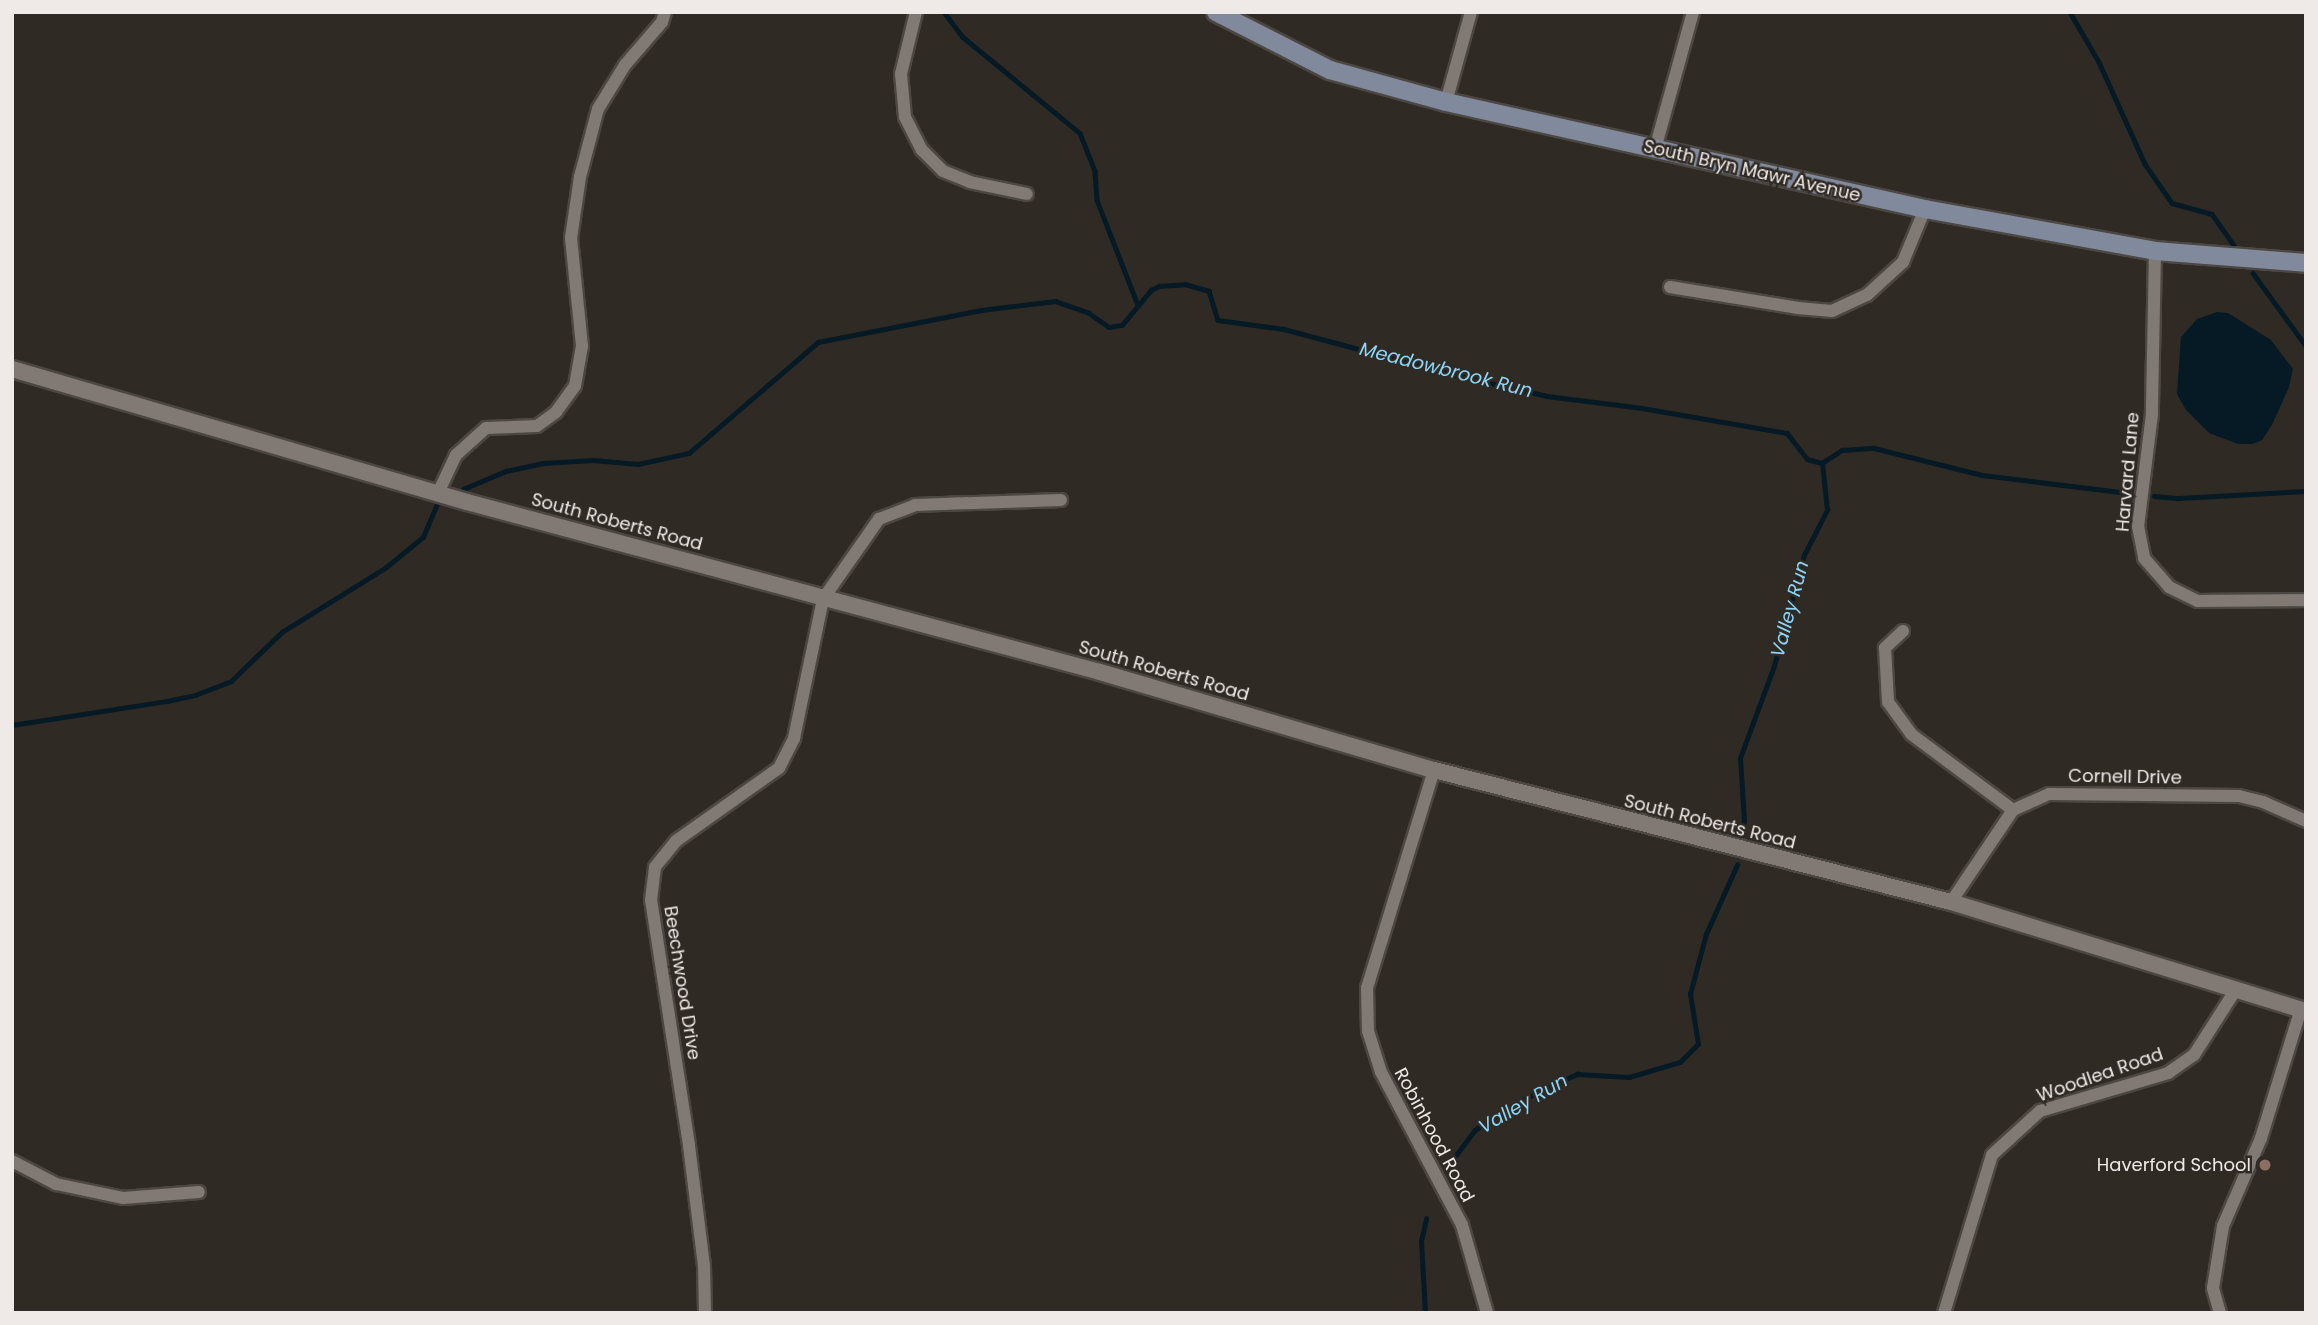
<!DOCTYPE html>
<style>
body{margin:0}
#map{position:relative;width:2318px;height:1325px;overflow:hidden;background:#302a25;font-family:Poppins,sans-serif}
div>[style]{position:absolute}
.water>*{inset:0;background:#051a24}
.stream>*{height:4.5px;margin:-2.25px;padding:0 2.25px;transform-origin:2.25px;border-radius:2.25px;background:#051a24}
.roads{filter:drop-shadow(2px 0 #4c4742) drop-shadow(-2px 0 #4c4742) drop-shadow(0 2px #4c4742) drop-shadow(0 -2px #4c4742)}
.minor>*{height:12px;margin:-6px;padding:0 6px;transform-origin:6px;border-radius:6px;background:#817a74}
.tertiary>*{height:16px;margin:-8px;padding:0 8px;transform-origin:8px;border-radius:8px;background:#817a74}
.secondary>*{height:18px;margin:-9px;padding:0 9px;transform-origin:9px;border-radius:9px;background:#818a9c}
.dots>*{width:19px;height:19px;translate:-50% -50%;box-sizing:border-box;border:4px solid #302a25;border-radius:50%}
span{translate:-50% -50%;white-space:nowrap;text-align:center;line-height:1.15;-webkit-text-stroke:5px #302a25;paint-order:stroke}
.street-label{font-size:18px;color:#efeae7}
.poi-label{font-size:18px;color:#efeae7}
.right{translate:-100% -50%;text-align:right}
.water-label{font-size:19px;color:#8ad6f9;font-style:italic}
.frame{position:absolute;inset:0;border:14px solid #efeae7;pointer-events:none}
</style>
<div id="map">
<div class="water">
<div style="clip-path:polygon(2217px 312px,2228px 313px,2271px 340px,2293px 369px,2289px 387px,2272px 425px,2262px 440px,2253px 444px,2238px 444px,2209px 433px,2186px 410px,2177px 394px,2181px 337px,2197px 319px)"></div>
</div>
<div class="stream">
<div style="left:944px;top:12px;width:31px;rotate:53deg"></div>
<div style="left:963px;top:37px;width:151px;rotate:39.4deg"></div>
<div style="left:1080px;top:133px;width:41px;rotate:68.5deg"></div>
<div style="left:1095px;top:171px;width:29px;rotate:86deg"></div>
<div style="left:1097px;top:200px;width:113px;rotate:68.7deg"></div>
<div style="left:2070px;top:12px;width:58px;rotate:59.9deg"></div>
<div style="left:2099px;top:62px;width:112px;rotate:65.7deg"></div>
<div style="left:2145px;top:164px;width:47px;rotate:55.3deg"></div>
<div style="left:2172px;top:203px;width:41px;rotate:15.4deg"></div>
<div style="left:2212px;top:214px;width:45px;rotate:54.9deg"></div>
<div style="left:2253px;top:273px;width:90px;rotate:54deg"></div>
<div style="left:463px;top:489px;width:47px;rotate:-22.7deg"></div>
<div style="left:506px;top:471px;width:38px;rotate:-12deg"></div>
<div style="left:543px;top:463px;width:50px;rotate:-3.4deg"></div>
<div style="left:593px;top:460px;width:45px;rotate:5.1deg"></div>
<div style="left:638px;top:464px;width:52px;rotate:-12.2deg"></div>
<div style="left:689px;top:453px;width:170px;rotate:-40.7deg"></div>
<div style="left:818px;top:342px;width:166px;rotate:-11.1deg"></div>
<div style="left:981px;top:310px;width:75px;rotate:-6.9deg"></div>
<div style="left:1055px;top:301px;width:36px;rotate:19deg"></div>
<div style="left:1089px;top:313px;width:24px;rotate:35deg"></div>
<div style="left:1109px;top:327px;width:13px;rotate:-9deg"></div>
<div style="left:1122px;top:325px;width:45px;rotate:-50.4deg"></div>
<div style="left:1151px;top:290px;width:9px;rotate:-27deg"></div>
<div style="left:1159px;top:286px;width:26px;rotate:-4deg"></div>
<div style="left:1185px;top:284px;width:25px;rotate:16deg"></div>
<div style="left:1209px;top:291px;width:30px;rotate:73deg"></div>
<div style="left:1218px;top:320px;width:67px;rotate:7.8deg"></div>
<div style="left:1284px;top:329px;width:182px;rotate:15deg"></div>
<div style="left:1460px;top:376px;width:89px;rotate:12.9deg"></div>
<div style="left:1547px;top:396px;width:96px;rotate:7.2deg"></div>
<div style="left:1642px;top:408px;width:147px;rotate:9.8deg"></div>
<div style="left:1787px;top:433px;width:33px;rotate:52deg"></div>
<div style="left:1807px;top:459px;width:16px;rotate:15deg"></div>
<div style="left:1822px;top:463px;width:24px;rotate:-33deg"></div>
<div style="left:1842px;top:450px;width:32px;rotate:-4deg"></div>
<div style="left:1874px;top:448px;width:111px;rotate:14deg"></div>
<div style="left:1982px;top:475px;width:147px;rotate:7deg"></div>
<div style="left:2154px;top:496px;width:25px;rotate:5deg"></div>
<div style="left:2179px;top:498px;width:127px;rotate:-3.2deg"></div>
<div style="left:12px;top:725px;width:157px;rotate:-8.8deg"></div>
<div style="left:167px;top:701px;width:29px;rotate:-12deg"></div>
<div style="left:195px;top:695px;width:39px;rotate:-21deg"></div>
<div style="left:231px;top:681px;width:71px;rotate:-43.9deg"></div>
<div style="left:282px;top:632px;width:121px;rotate:-31.9deg"></div>
<div style="left:385px;top:568px;width:49px;rotate:-39.2deg"></div>
<div style="left:423px;top:537px;width:36px;rotate:-67deg"></div>
<div style="left:1741px;top:839px;width:18px;rotate:-81deg"></div>
<div style="left:1744px;top:821px;width:63px;rotate:-93.6deg"></div>
<div style="left:1740px;top:758px;width:98px;rotate:-69.7deg"></div>
<div style="left:1774px;top:666px;width:115px;rotate:-74.9deg"></div>
<div style="left:1804px;top:555px;width:51px;rotate:-62.9deg"></div>
<div style="left:1827px;top:510px;width:47px;rotate:-96.1deg"></div>
<div style="left:1456px;top:1155px;width:31px;rotate:-53deg"></div>
<div style="left:1475px;top:1130px;width:49px;rotate:-33.4deg"></div>
<div style="left:1516px;top:1103px;width:68px;rotate:-25.4deg"></div>
<div style="left:1577px;top:1074px;width:52px;rotate:3.3deg"></div>
<div style="left:1629px;top:1077px;width:53px;rotate:-16.4deg"></div>
<div style="left:1680px;top:1062px;width:25px;rotate:-45deg"></div>
<div style="left:1698px;top:1044px;width:51px;rotate:-99.1deg"></div>
<div style="left:1690px;top:994px;width:62px;rotate:-75.1deg"></div>
<div style="left:1706px;top:934px;width:76px;rotate:-65.8deg"></div>
<div style="left:1425px;top:1313px;width:72px;rotate:-93.2deg"></div>
<div style="left:1421px;top:1241px;width:23px;rotate:-77deg"></div>
</div>
<div class="roads">
<div class="minor">
<div style="left:916px;top:12px;width:64px;rotate:103.6deg"></div>
<div style="left:901px;top:74px;width:43px;rotate:84.7deg"></div>
<div style="left:905px;top:117px;width:37px;rotate:63deg"></div>
<div style="left:922px;top:150px;width:30px;rotate:45deg"></div>
<div style="left:943px;top:171px;width:29px;rotate:22deg"></div>
<div style="left:970px;top:182px;width:58px;rotate:11.9deg"></div>
<div style="left:1446px;top:102px;width:93px;rotate:-74.5deg"></div>
<div style="left:1655px;top:149px;width:142px;rotate:-74.5deg"></div>
<div style="left:2155px;top:251px;width:163px;rotate:91.1deg"></div>
<div style="left:2152px;top:414px;width:113px;rotate:97.1deg"></div>
<div style="left:2138px;top:526px;width:33px;rotate:79deg"></div>
<div style="left:2144px;top:558px;width:38px;rotate:49deg"></div>
<div style="left:2169px;top:587px;width:32px;rotate:26deg"></div>
<div style="left:2198px;top:601px;width:108px;rotate:-0.5deg"></div>
<div style="left:1670px;top:287px;width:130px;rotate:9.3deg"></div>
<div style="left:1798px;top:308px;width:34px;rotate:5deg"></div>
<div style="left:1832px;top:311px;width:38px;rotate:-25deg"></div>
<div style="left:1867px;top:295px;width:49px;rotate:-42.5deg"></div>
<div style="left:1903px;top:262px;width:57px;rotate:-67.5deg"></div>
<div style="left:438px;top:493px;width:42px;rotate:-64.7deg"></div>
<div style="left:456px;top:455px;width:40px;rotate:-42deg"></div>
<div style="left:486px;top:428px;width:51px;rotate:-2.2deg"></div>
<div style="left:537px;top:426px;width:24px;rotate:-36deg"></div>
<div style="left:556px;top:412px;width:32px;rotate:-54deg"></div>
<div style="left:575px;top:386px;width:41px;rotate:-80.1deg"></div>
<div style="left:582px;top:346px;width:109px;rotate:-95.8deg"></div>
<div style="left:571px;top:238px;width:62px;rotate:-81.6deg"></div>
<div style="left:580px;top:177px;width:70px;rotate:-75.2deg"></div>
<div style="left:598px;top:109px;width:52px;rotate:-58.5deg"></div>
<div style="left:625px;top:65px;width:57px;rotate:-49.3deg"></div>
<div style="left:662px;top:22px;width:10px;rotate:-73deg"></div>
<div style="left:1903px;top:631px;width:25px;rotate:137deg"></div>
<div style="left:1885px;top:648px;width:54px;rotate:86.8deg"></div>
<div style="left:1888px;top:702px;width:39px;rotate:54deg"></div>
<div style="left:1911px;top:734px;width:127px;rotate:36.7deg"></div>
<div style="left:1434px;top:770px;width:228px;rotate:107.1deg"></div>
<div style="left:1367px;top:988px;width:43px;rotate:88.7deg"></div>
<div style="left:1368px;top:1031px;width:43px;rotate:72.4deg"></div>
<div style="left:1381px;top:1072px;width:173px;rotate:62.1deg"></div>
<div style="left:1462px;top:1225px;width:91px;rotate:74.1deg"></div>
<div style="left:1951px;top:902px;width:111px;rotate:-56deg"></div>
<div style="left:2013px;top:810px;width:39px;rotate:-24deg"></div>
<div style="left:2049px;top:794px;width:190px;rotate:0.6deg"></div>
<div style="left:2239px;top:796px;width:25px;rotate:14deg"></div>
<div style="left:2263px;top:802px;width:47px;rotate:23.8deg"></div>
<div style="left:12px;top:1161px;width:50px;rotate:27.6deg"></div>
<div style="left:56px;top:1184px;width:68px;rotate:11.8deg"></div>
<div style="left:123px;top:1198px;width:76px;rotate:-4.5deg"></div>
<div style="left:705px;top:1313px;width:47px;rotate:-91.2deg"></div>
<div style="left:704px;top:1266px;width:122px;rotate:-97.1deg"></div>
<div style="left:689px;top:1145px;width:248px;rotate:-98.8deg"></div>
<div style="left:651px;top:900px;width:33px;rotate:-83deg"></div>
<div style="left:655px;top:867px;width:33px;rotate:-51deg"></div>
<div style="left:676px;top:841px;width:126px;rotate:-35.3deg"></div>
<div style="left:779px;top:768px;width:34px;rotate:-63deg"></div>
<div style="left:794px;top:738px;width:142px;rotate:-78.2deg"></div>
<div style="left:823px;top:599px;width:98px;rotate:-55deg"></div>
<div style="left:879px;top:519px;width:39px;rotate:-21deg"></div>
<div style="left:915px;top:505px;width:146px;rotate:-2deg"></div>
<div style="left:1944px;top:1313px;width:165px;rotate:-73.1deg"></div>
<div style="left:1992px;top:1155px;width:65px;rotate:-42.5deg"></div>
<div style="left:2040px;top:1111px;width:134px;rotate:-16.5deg"></div>
<div style="left:2168px;top:1073px;width:32px;rotate:-35deg"></div>
<div style="left:2194px;top:1055px;width:76px;rotate:-57.4deg"></div>
<div style="left:2220px;top:1313px;width:26px;rotate:-106deg"></div>
<div style="left:2213px;top:1288px;width:63px;rotate:-80.8deg"></div>
<div style="left:2223px;top:1226px;width:96px;rotate:-66.6deg"></div>
<div style="left:2261px;top:1138px;width:135px;rotate:-72.8deg"></div>
</div>
<div class="tertiary">
<div style="left:12px;top:369px;width:474px;rotate:16.3deg"></div>
<div style="left:467px;top:502px;width:655px;rotate:15.03deg"></div>
<div style="left:1100px;top:672px;width:348px;rotate:16.4deg"></div>
<div style="left:1434px;top:770px;width:534px;rotate:14.32deg"></div>
<div style="left:1951px;top:902px;width:371px;rotate:17.1deg"></div>
</div>
<div class="secondary">
<div style="left:1216px;top:12px;width:128px;rotate:27deg"></div>
<div style="left:1330px;top:70px;width:120px;rotate:15.4deg"></div>
<div style="left:1446px;top:102px;width:491px;rotate:12.6deg"></div>
<div style="left:1925px;top:209px;width:234px;rotate:10.3deg"></div>
<div style="left:2155px;top:251px;width:151px;rotate:4.5deg"></div>
</div>
</div>
<div class="dots">
<div style="left:2265px;top:1165px;background:#8d6e63"></div>
</div>
<div class="street-label">
<span style="left:1752px;top:171px;rotate:13deg">South Bryn Mawr Avenue</span>
<span style="left:2128px;top:472px;rotate:-85deg">Harvard Lane</span>
<span style="left:617px;top:522px;rotate:15deg">South Roberts Road</span>
<span style="left:1164px;top:671px;rotate:16deg">South Roberts Road</span>
<span style="left:2125px;top:777px;rotate:1deg">Cornell Drive</span>
<span style="left:1710px;top:822px;rotate:14deg">South Roberts Road</span>
<span style="left:682px;top:983px;rotate:81deg">Beechwood Drive</span>
<span style="left:2100px;top:1075px;rotate:-19deg">Woodlea Road</span>
<span style="left:1434px;top:1135px;rotate:62deg">Robinhood Road</span>
</div>
<div class="poi-label">
<span class="right" style="left:2251px;top:1165px">Haverford School</span>
</div>
<div class="water-label">
<span style="left:1446px;top:370px;rotate:14deg">Meadowbrook Run</span>
<span style="left:1790px;top:609px;rotate:-75deg">Valley Run</span>
<span style="left:1523px;top:1104px;rotate:-30deg">Valley Run</span>
</div>
<div class="frame"></div>
</div>
